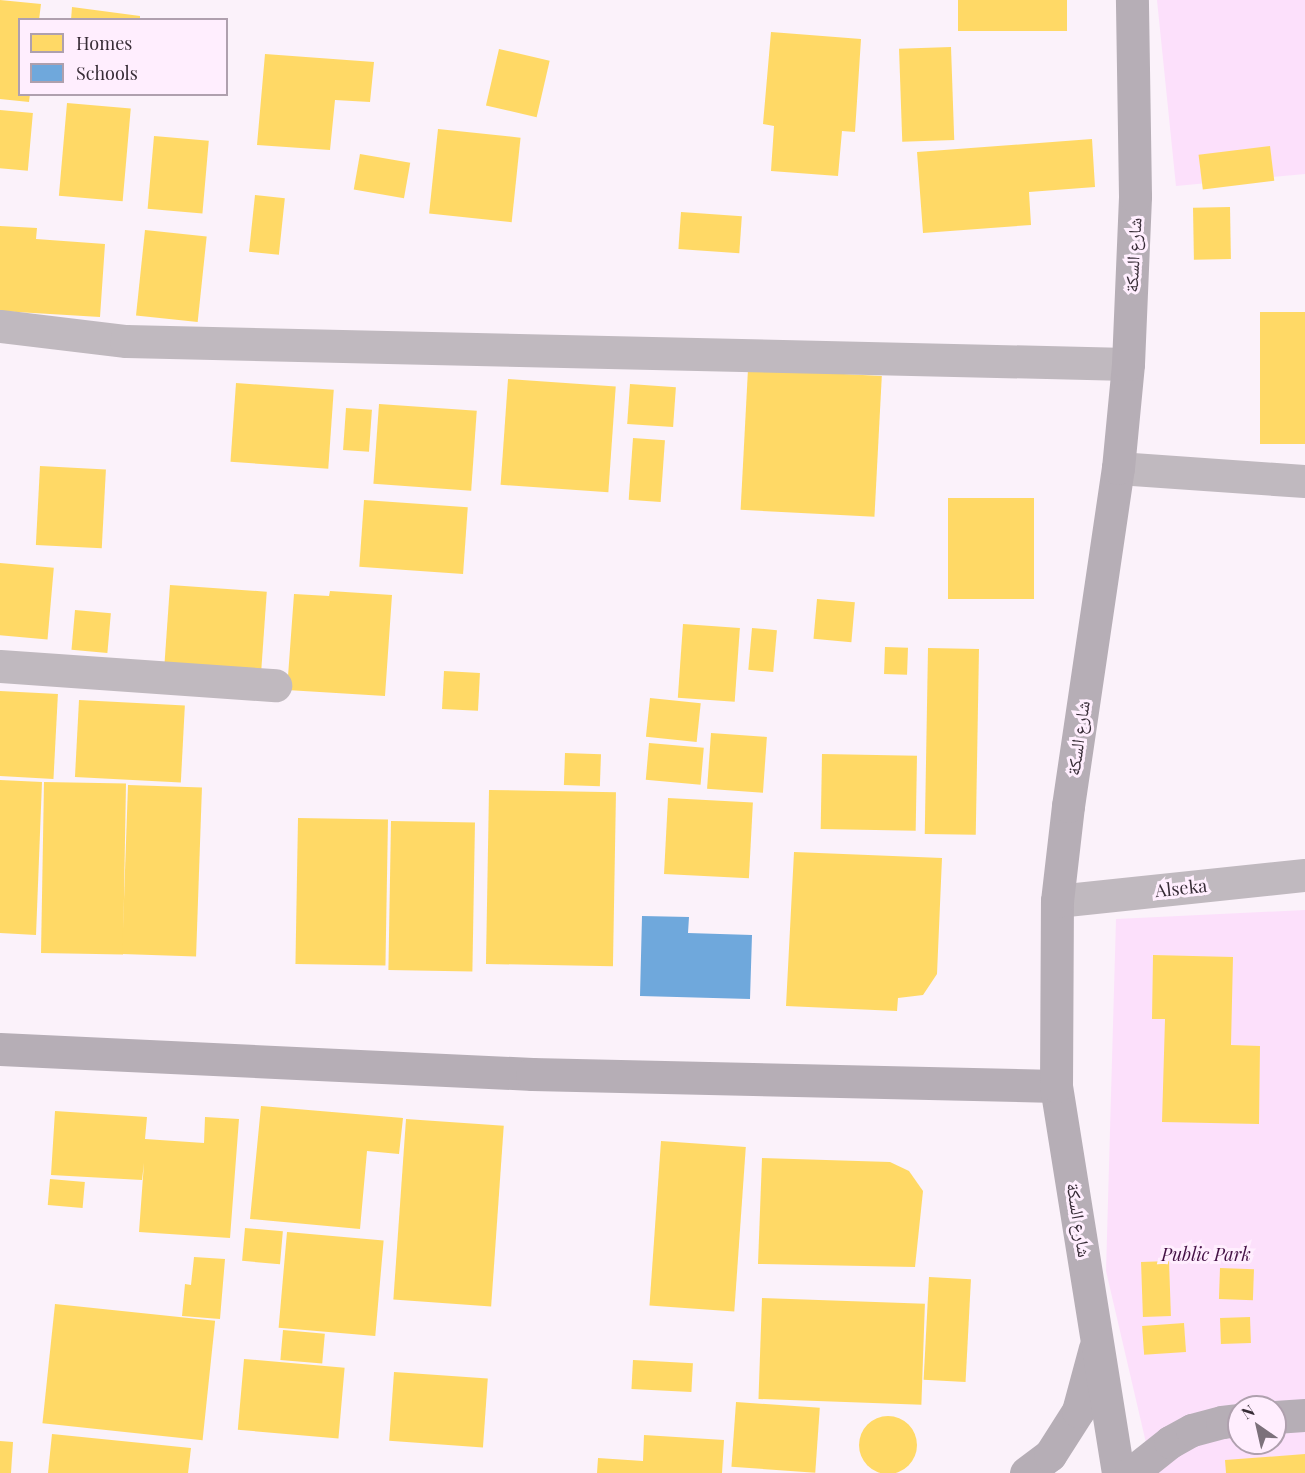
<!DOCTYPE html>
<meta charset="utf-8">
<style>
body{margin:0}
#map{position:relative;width:1305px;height:1473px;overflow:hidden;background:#fbf2fa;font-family:"Playfair Display","Noto Naskh Arabic",serif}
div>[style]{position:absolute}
.green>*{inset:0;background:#fce0fb}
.homes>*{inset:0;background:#ffd966;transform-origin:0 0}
.round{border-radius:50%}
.schools>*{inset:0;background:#6fa8dc}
.street>*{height:33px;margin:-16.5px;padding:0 16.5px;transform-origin:16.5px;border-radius:16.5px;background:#c0b9bf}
.secondary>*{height:33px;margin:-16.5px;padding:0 16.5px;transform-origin:16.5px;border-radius:16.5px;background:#b6aeb6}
span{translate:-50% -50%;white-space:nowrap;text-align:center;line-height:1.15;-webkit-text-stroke:6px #ffeefe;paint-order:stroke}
.street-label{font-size:18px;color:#372c36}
.park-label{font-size:18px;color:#441145;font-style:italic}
.legend{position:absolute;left:18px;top:18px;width:210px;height:78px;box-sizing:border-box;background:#ffeefe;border:2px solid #afa0ae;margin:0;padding:8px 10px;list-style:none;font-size:18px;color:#372c36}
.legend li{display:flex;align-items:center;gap:12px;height:30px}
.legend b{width:30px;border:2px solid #afa0ae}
.north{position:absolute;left:1227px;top:1395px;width:60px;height:60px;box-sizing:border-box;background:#ffeefe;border:2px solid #afa0ae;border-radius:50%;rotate:326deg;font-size:16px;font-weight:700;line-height:24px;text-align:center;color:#372c36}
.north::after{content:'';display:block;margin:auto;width:21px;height:27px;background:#7c717b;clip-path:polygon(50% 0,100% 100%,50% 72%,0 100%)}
</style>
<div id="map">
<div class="green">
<div style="clip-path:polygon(1157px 0,1305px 0,1305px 174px,1176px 186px)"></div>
<div style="clip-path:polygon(evenodd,1305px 910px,1305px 1473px,1153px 1473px,1106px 1271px,1116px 919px,1305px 910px,1239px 1407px,1275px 1407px,1275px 1443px,1239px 1443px,1239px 1407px)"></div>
</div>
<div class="homes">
<div style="clip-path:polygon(0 0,41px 4px,39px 20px,20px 20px,20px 94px,30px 94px,29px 102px,0 99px)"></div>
<div style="left:958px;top:0;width:109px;height:31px"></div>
<div style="clip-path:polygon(72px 7px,140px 16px,140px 20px,71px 20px)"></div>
<div style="clip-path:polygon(771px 32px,861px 39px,855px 132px,842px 131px,838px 176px,771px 171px,774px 126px,763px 124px)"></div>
<div style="left:951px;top:47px;width:93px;height:52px;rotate:88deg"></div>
<div style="left:499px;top:49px;width:52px;height:58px;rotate:13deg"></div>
<div style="clip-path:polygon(265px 54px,374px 62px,370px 102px,335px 100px,330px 150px,257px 145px)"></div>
<div style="left:67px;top:103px;width:64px;height:93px;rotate:5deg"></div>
<div style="left:0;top:110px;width:33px;height:58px;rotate:5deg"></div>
<div style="left:438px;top:129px;width:83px;height:85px;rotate:6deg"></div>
<div style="left:154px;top:136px;width:55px;height:73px;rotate:5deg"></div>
<div style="clip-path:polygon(1092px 139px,1095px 187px,1029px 192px,1031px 225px,923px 233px,917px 152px)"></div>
<div style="left:1270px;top:146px;width:35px;height:72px;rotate:83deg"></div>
<div style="left:360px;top:154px;width:51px;height:36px;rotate:10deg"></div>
<div style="left:255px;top:195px;width:30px;height:57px;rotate:6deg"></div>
<div style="left:1230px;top:207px;width:52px;height:37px;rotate:89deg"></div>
<div style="left:681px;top:212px;width:61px;height:37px;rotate:4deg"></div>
<div style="clip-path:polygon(0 226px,37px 228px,36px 239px,105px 244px,100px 317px,0 311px)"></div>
<div style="left:145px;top:230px;width:62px;height:86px;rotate:6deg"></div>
<div style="left:1305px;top:312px;width:132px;height:45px;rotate:90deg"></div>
<div style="left:748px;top:369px;width:134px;height:141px;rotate:3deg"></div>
<div style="left:508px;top:379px;width:108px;height:106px;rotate:4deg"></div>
<div style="left:236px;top:383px;width:98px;height:79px;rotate:4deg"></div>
<div style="left:630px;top:384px;width:46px;height:40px;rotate:4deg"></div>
<div style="left:379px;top:404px;width:98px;height:80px;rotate:4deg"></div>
<div style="left:346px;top:408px;width:26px;height:42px;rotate:4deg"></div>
<div style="left:633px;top:438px;width:32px;height:62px;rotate:4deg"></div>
<div style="left:40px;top:466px;width:66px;height:79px;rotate:3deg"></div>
<div style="left:948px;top:498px;width:86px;height:101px"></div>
<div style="left:364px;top:500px;width:104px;height:67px;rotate:4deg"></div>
<div style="left:0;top:563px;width:54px;height:72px;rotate:5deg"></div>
<div style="left:170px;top:585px;width:97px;height:79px;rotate:4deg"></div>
<div style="clip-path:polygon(330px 591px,392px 595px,385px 696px,287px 690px,294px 594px,329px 596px)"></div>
<div style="left:817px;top:599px;width:38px;height:40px;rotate:5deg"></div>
<div style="left:75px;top:610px;width:36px;height:40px;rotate:5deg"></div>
<div style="left:683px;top:624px;width:57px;height:74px;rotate:4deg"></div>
<div style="left:752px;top:628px;width:25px;height:42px;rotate:5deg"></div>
<div style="left:885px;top:647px;width:23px;height:27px;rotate:2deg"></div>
<div style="left:928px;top:648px;width:51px;height:186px;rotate:1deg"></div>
<div style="left:444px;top:671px;width:36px;height:38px;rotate:3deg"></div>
<div style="left:0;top:691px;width:58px;height:85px;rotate:3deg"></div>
<div style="left:650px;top:698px;width:51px;height:39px;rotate:6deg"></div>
<div style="left:79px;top:700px;width:106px;height:77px;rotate:3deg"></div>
<div style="left:711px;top:733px;width:56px;height:56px;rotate:4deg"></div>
<div style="left:649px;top:743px;width:55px;height:37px;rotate:5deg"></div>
<div style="left:565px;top:753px;width:36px;height:32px;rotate:2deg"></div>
<div style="left:822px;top:754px;width:95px;height:75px;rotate:1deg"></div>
<div style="clip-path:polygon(0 780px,42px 782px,36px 935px,0 933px)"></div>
<div style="left:44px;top:782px;width:82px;height:171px;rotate:1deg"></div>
<div style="left:128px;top:785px;width:74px;height:169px;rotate:2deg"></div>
<div style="left:489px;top:790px;width:127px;height:174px;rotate:1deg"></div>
<div style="left:668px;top:798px;width:85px;height:76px;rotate:3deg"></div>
<div style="left:298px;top:818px;width:90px;height:146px;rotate:1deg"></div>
<div style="left:391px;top:821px;width:84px;height:149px;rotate:1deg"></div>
<div style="clip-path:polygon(794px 852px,942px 858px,937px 974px,923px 995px,898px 998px,897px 1011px,786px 1006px)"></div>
<div style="clip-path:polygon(1153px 955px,1233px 957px,1231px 1045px,1260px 1046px,1259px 1124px,1162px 1122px,1165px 1019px,1152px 1019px)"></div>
<div style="clip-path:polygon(261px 1106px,403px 1118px,399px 1154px,367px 1151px,360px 1229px,250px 1219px)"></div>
<div style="clip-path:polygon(55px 1111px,147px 1117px,145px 1139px,204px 1143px,205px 1117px,239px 1119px,230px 1238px,139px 1232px,144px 1163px,142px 1180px,51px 1175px)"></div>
<div style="left:406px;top:1119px;width:98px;height:181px;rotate:4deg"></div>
<div style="left:661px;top:1141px;width:85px;height:165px;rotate:4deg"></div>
<div style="clip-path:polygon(762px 1158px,890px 1162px,909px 1171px,923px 1191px,915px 1267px,758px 1264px)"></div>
<div style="left:50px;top:1179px;width:35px;height:26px;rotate:5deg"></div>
<div style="left:245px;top:1228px;width:38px;height:33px;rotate:5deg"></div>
<div style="left:287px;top:1232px;width:97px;height:96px;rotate:5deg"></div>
<div style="clip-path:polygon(194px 1257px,225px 1259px,220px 1319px,182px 1316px,185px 1284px,191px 1285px)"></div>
<div style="left:1169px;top:1261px;width:55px;height:28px;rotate:88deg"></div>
<div style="left:1220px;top:1268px;width:34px;height:31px;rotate:2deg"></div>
<div style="left:929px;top:1277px;width:42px;height:103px;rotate:3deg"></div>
<div style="left:762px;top:1298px;width:163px;height:101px;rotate:2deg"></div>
<div style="left:55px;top:1304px;width:161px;height:120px;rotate:6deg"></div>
<div style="left:1250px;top:1317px;width:26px;height:30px;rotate:88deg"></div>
<div style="left:1184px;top:1323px;width:29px;height:42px;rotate:86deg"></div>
<div style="left:283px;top:1330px;width:42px;height:30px;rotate:5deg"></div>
<div style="left:244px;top:1359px;width:101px;height:71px;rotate:5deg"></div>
<div style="left:633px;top:1360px;width:60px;height:29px;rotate:3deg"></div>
<div style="left:394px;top:1372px;width:94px;height:69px;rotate:4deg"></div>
<div style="left:736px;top:1402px;width:84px;height:65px;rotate:4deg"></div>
<div class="round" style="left:859px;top:1416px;width:58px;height:58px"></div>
<div style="clip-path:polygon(52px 1434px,191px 1448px,188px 1473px,48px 1473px)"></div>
<div style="clip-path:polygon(644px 1435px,724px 1440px,722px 1473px,597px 1473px,598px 1458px,643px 1461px)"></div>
<div style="clip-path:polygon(0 1441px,13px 1442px,11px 1473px,0 1473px)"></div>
<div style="clip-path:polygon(1305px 1454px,1305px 1473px,1226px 1473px,1225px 1460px)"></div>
</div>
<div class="schools">
<div style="clip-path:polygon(642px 916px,689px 917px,688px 933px,752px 935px,750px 999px,640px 996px)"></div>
</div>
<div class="street">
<div style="left:0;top:326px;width:127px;rotate:6.8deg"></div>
<div style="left:126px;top:341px;width:1002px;rotate:1.31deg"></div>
<div style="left:1118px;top:468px;width:187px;rotate:4deg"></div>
<div style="left:0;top:666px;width:276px;rotate:4deg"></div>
<div style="left:1057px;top:901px;width:249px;rotate:-6deg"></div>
</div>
<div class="secondary">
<div style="left:0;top:1049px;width:533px;rotate:2.69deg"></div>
<div style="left:532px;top:1074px;width:524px;rotate:1.31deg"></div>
<div style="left:1275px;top:1417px;width:30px;rotate:-4deg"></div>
<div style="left:1026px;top:1473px;width:30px;rotate:-37deg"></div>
<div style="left:1050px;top:1455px;width:52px;rotate:-57.5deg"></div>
<div style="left:1078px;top:1411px;width:65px;rotate:-74.9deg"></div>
<div style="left:1118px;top:1473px;width:392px;rotate:-99.1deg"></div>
<div style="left:1056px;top:1086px;width:185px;rotate:-89.7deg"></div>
<div style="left:1057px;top:901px;width:96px;rotate:-83.4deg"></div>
<div style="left:1068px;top:806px;width:342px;rotate:-81.6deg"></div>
<div style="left:1118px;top:468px;width:104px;rotate:-84.5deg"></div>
<div style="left:1128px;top:364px;width:168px;rotate:-87.6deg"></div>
<div style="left:1135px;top:196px;width:196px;rotate:-90.9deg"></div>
<div style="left:1131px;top:1473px;width:50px;rotate:-38.5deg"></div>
<div style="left:1170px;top:1442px;width:25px;rotate:-29deg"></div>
<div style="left:1192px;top:1430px;width:31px;rotate:-15deg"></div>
<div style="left:1222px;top:1422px;width:17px;rotate:-7deg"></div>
</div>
<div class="street-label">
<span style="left:1133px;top:255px;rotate:-87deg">شارع السكة</span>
<span style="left:1078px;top:738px;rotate:-82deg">شارع السكة</span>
<span style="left:1181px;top:888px;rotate:-6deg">Alseka</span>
<span style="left:1079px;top:1220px;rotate:81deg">شارع السكة</span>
</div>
<div class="park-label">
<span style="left:1206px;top:1254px">Public Park</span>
</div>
<ul class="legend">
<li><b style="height:16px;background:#ffd966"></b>Homes</li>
<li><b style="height:16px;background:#6fa8dc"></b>Schools</li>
</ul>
<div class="north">N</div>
</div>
